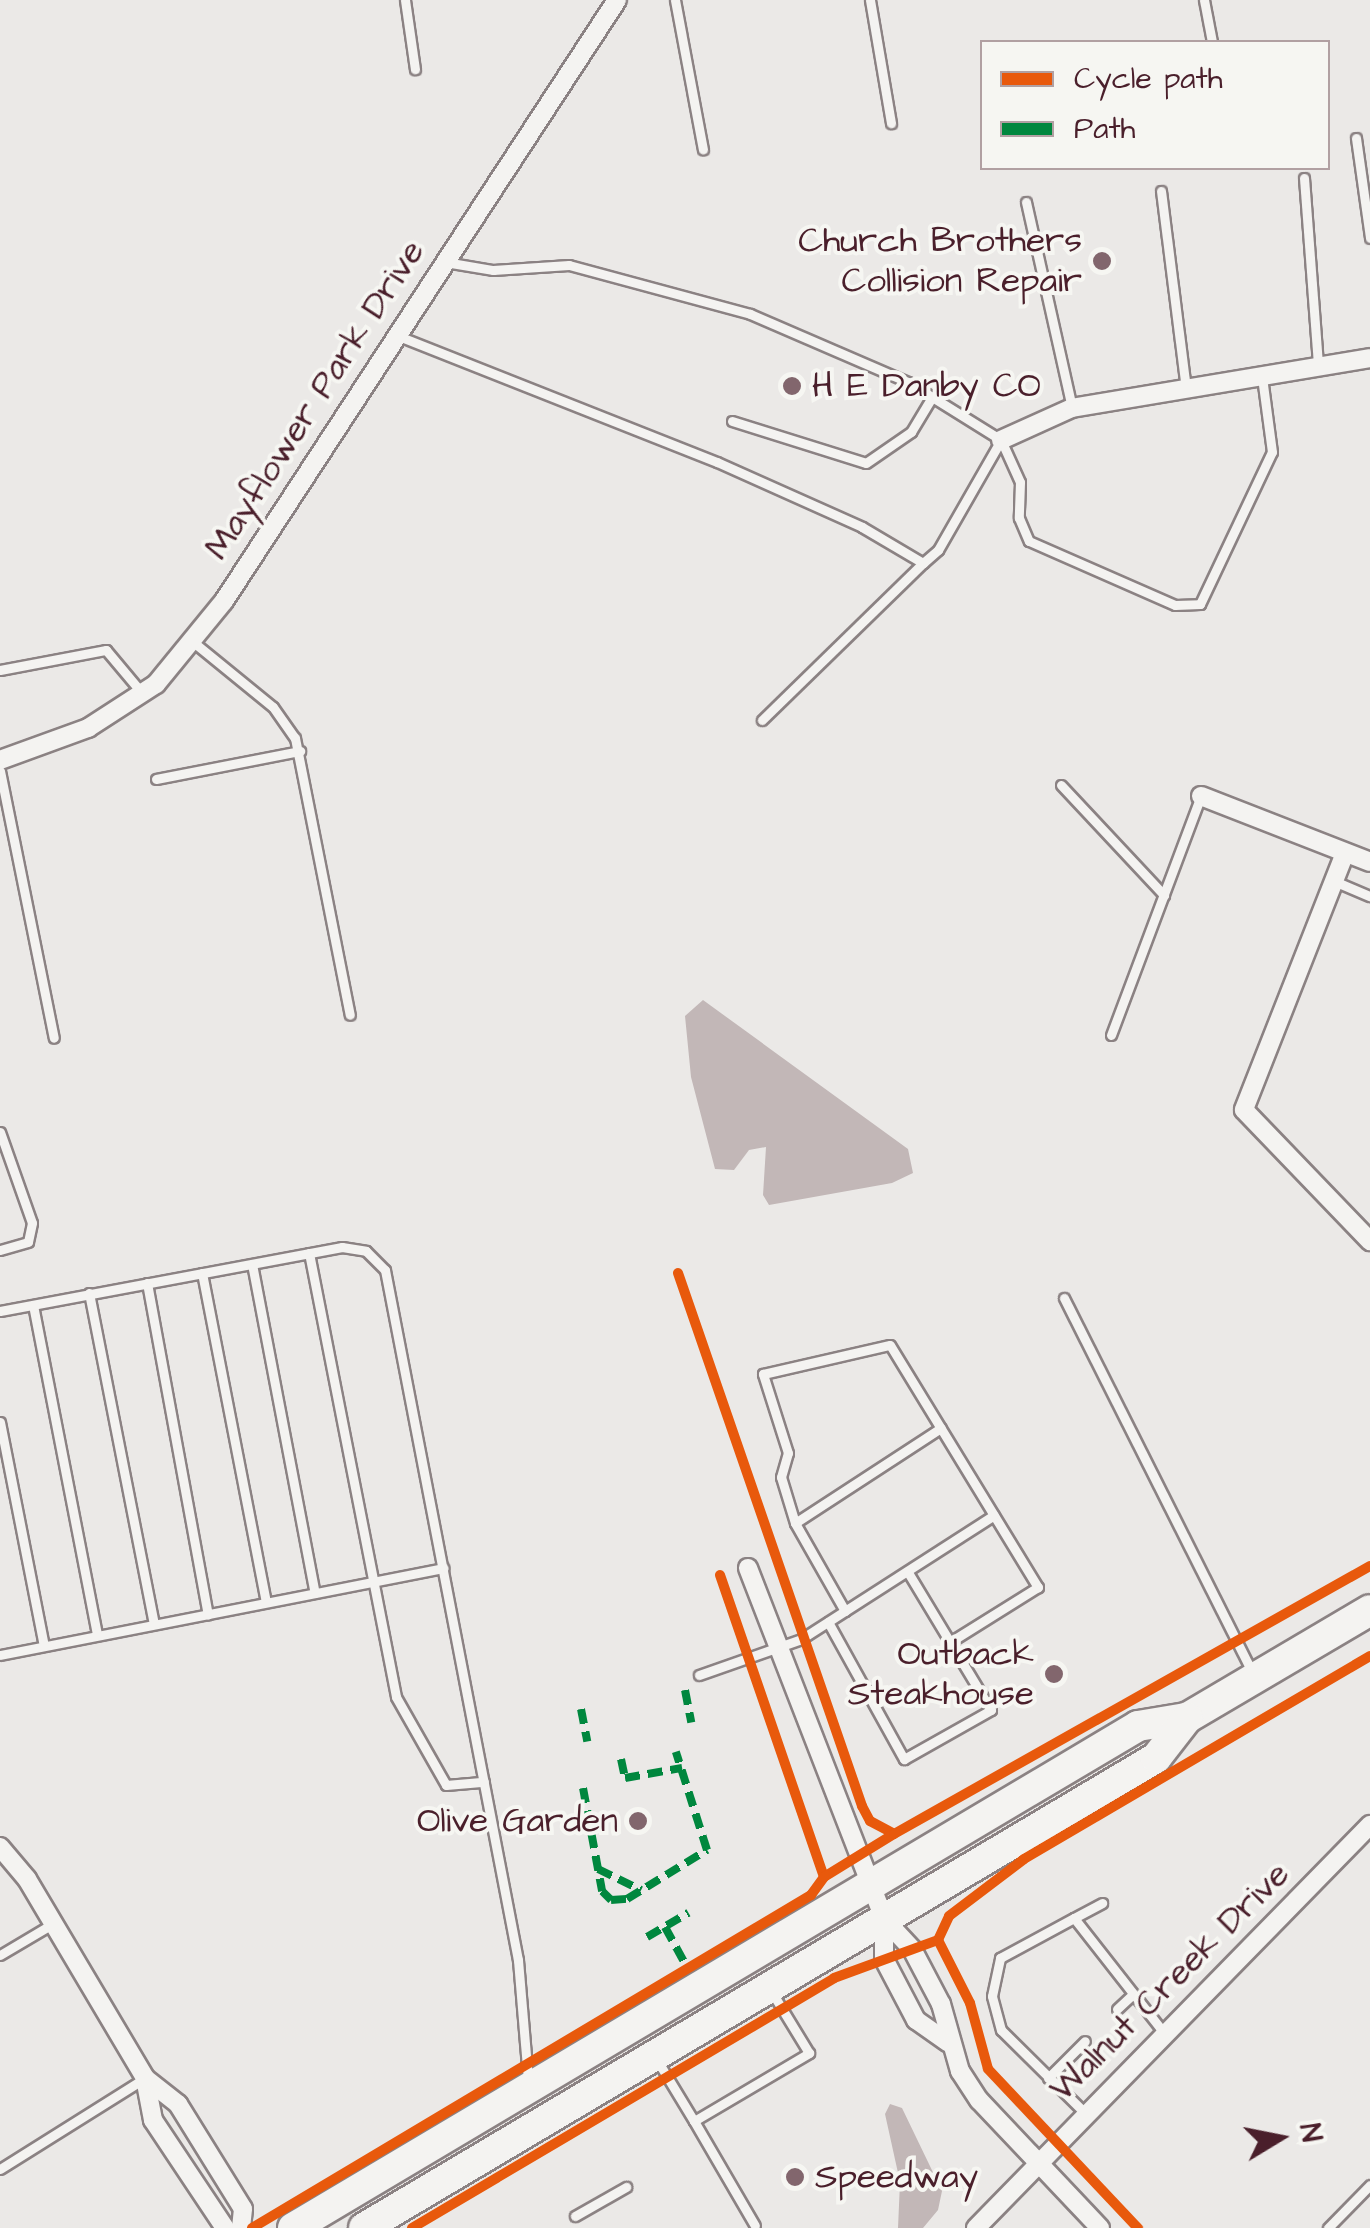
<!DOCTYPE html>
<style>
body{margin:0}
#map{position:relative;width:1370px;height:2228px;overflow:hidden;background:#ebe9e7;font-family:"Architects Daughter",sans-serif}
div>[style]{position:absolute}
.water>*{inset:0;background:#c2b7b7}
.roads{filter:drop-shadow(2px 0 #8b8283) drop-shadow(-2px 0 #8b8283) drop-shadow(0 2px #8b8283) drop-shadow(0 -2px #8b8283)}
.lane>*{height:9px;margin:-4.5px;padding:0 4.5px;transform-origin:4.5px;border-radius:4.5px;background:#f4f3f1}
.street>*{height:18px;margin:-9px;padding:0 9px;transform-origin:9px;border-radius:9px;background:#f4f3f1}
.primary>*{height:30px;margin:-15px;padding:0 15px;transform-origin:15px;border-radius:15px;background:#f4f3f1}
.quiet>*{height:8px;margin-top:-4px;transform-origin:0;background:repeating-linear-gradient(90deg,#00873e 0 15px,transparent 0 23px)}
.cycleway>*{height:10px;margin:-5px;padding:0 5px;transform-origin:5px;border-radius:5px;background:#e8590c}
.dots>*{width:28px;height:28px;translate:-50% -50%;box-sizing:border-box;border:5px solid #f6f6f2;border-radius:50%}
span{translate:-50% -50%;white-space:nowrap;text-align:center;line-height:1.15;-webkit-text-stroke:8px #f6f6f2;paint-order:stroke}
.poi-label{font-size:35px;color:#4a1f2b}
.right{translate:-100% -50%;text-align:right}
.left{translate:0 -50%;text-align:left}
.street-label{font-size:35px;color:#4a1f2b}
.legend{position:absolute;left:980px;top:40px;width:350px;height:130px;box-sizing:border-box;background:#f6f6f2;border:2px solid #b1a0a2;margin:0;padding:12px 18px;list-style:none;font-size:30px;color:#4a1f2b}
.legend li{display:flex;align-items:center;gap:20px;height:50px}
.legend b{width:50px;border:2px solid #b1a0a2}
.north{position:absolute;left:1230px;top:2088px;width:100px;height:100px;-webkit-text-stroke:8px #f6f6f2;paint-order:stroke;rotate:80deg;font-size:28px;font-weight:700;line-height:40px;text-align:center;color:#4a1f2b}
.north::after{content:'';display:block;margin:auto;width:35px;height:45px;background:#4a1f2b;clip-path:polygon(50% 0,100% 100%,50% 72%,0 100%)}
</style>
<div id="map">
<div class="water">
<div style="clip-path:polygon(703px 1000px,908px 1149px,913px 1173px,892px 1183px,769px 1205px,763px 1195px,766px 1147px,749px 1150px,734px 1170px,715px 1169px,691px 1077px,685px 1016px)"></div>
<div style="clip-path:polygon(890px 2104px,902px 2108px,942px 2191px,938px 2210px,923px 2228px,898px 2228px,900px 2182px,885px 2114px)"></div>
</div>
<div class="roads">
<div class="lane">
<div style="left:405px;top:0;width:70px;rotate:81.8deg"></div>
<div style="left:675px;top:0;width:152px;rotate:79.4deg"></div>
<div style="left:870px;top:0;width:125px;rotate:80.3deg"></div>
<div style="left:1204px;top:0;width:43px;rotate:79.2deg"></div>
<div style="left:1356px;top:138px;width:101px;rotate:82deg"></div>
<div style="left:1304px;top:178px;width:187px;rotate:85.7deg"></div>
<div style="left:1161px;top:191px;width:199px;rotate:82.8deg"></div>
<div style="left:1026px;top:202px;width:211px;rotate:77.4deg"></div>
<div style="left:445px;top:262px;width:49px;rotate:9.5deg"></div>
<div style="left:493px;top:270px;width:76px;rotate:-3.8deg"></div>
<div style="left:569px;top:265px;width:188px;rotate:15.1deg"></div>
<div style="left:750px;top:314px;width:172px;rotate:23.3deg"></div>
<div style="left:908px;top:382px;width:110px;rotate:31.9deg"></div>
<div style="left:1001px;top:440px;width:46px;rotate:65.7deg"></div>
<div style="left:1020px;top:482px;width:36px;rotate:92deg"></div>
<div style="left:1019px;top:518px;width:25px;rotate:67deg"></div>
<div style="left:1029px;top:541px;width:159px;rotate:23.7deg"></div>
<div style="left:1175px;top:605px;width:25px;rotate:-2deg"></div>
<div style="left:1200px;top:604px;width:168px;rotate:-64.7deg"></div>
<div style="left:1272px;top:452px;width:76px;rotate:-97.6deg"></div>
<div style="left:396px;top:335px;width:345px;rotate:21.6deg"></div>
<div style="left:717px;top:462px;width:159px;rotate:24.1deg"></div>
<div style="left:862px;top:527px;width:71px;rotate:30.5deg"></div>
<div style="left:923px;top:563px;width:20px;rotate:-41deg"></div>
<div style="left:938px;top:550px;width:127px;rotate:-60.2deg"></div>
<div style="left:732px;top:421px;width:140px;rotate:17.4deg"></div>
<div style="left:866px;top:463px;width:55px;rotate:-34.6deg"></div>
<div style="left:911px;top:432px;width:41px;rotate:-59deg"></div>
<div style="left:192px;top:641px;width:104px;rotate:39.2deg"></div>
<div style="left:273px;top:707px;width:38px;rotate:55deg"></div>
<div style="left:295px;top:738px;width:282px;rotate:78.8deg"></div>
<div style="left:0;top:670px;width:108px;rotate:-10.7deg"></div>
<div style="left:106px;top:650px;width:56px;rotate:50.1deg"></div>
<div style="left:762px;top:720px;width:225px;rotate:-44.3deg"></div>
<div style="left:0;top:771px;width:272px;rotate:78.6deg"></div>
<div style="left:156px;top:779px;width:147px;rotate:-11deg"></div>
<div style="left:1061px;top:785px;width:151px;rotate:46.9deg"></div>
<div style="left:1334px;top:881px;width:39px;rotate:23deg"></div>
<div style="left:1111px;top:1035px;width:255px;rotate:-69.4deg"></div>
<div style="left:0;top:1132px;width:96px;rotate:70.6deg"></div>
<div style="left:32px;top:1223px;width:19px;rotate:102deg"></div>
<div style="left:28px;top:1242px;width:29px;rotate:164deg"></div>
<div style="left:309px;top:1253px;width:452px;rotate:78.9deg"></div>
<div style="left:396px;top:1697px;width:101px;rotate:60.4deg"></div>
<div style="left:446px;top:1785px;width:38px;rotate:-5deg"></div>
<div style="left:252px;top:1264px;width:335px;rotate:79.2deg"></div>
<div style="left:202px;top:1273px;width:335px;rotate:79deg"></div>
<div style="left:147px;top:1283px;width:337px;rotate:79.6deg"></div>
<div style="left:89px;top:1293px;width:337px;rotate:78.9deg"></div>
<div style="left:1064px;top:1298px;width:422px;rotate:63.3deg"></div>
<div style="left:33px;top:1305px;width:336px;rotate:79deg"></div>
<div style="left:0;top:1311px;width:348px;rotate:-10.6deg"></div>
<div style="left:342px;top:1247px;width:24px;rotate:9deg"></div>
<div style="left:366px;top:1251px;width:27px;rotate:45deg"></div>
<div style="left:385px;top:1270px;width:703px;rotate:79.09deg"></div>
<div style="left:518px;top:1960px;width:120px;rotate:85.2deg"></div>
<div style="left:0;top:1422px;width:228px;rotate:78.9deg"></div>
<div style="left:795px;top:1523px;width:174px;rotate:-33.1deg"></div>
<div style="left:845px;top:1611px;width:101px;rotate:-119.6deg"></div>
<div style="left:795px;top:1523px;width:48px;rotate:-106.9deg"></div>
<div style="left:781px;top:1477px;width:25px;rotate:-74deg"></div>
<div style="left:788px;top:1453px;width:83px;rotate:-107.6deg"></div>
<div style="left:763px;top:1374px;width:130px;rotate:-12.9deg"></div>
<div style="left:890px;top:1345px;width:284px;rotate:58.6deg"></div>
<div style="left:1038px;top:1587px;width:104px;rotate:148deg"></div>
<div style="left:828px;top:1622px;width:157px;rotate:61deg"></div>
<div style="left:904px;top:1759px;width:100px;rotate:-29.4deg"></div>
<div style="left:991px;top:1710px;width:162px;rotate:-121.1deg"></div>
<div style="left:0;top:1655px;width:452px;rotate:-11.1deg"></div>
<div style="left:699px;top:1675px;width:108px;rotate:-19.4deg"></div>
<div style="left:801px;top:1639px;width:229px;rotate:-32.7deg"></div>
<div style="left:1074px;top:1918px;width:32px;rotate:-28deg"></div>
<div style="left:0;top:1955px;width:63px;rotate:-30.7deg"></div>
<div style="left:1117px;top:2009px;width:22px;rotate:-43deg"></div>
<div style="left:657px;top:2060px;width:71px;rotate:58.8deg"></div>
<div style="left:694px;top:2121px;width:134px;rotate:-30.6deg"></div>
<div style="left:809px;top:2053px;width:69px;rotate:-121.4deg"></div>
<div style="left:1048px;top:2078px;width:52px;rotate:-45deg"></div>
<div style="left:1085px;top:2113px;width:118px;rotate:-135.3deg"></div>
<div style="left:1001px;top:2030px;width:35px;rotate:-105deg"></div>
<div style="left:992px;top:1996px;width:39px;rotate:-78deg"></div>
<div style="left:1000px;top:1958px;width:84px;rotate:-28.4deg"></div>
<div style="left:1074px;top:1918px;width:147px;rotate:51.9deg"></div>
<div style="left:694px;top:2121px;width:121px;rotate:59.8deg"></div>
<div style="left:0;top:2169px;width:171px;rotate:-32.1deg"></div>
<div style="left:575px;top:2216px;width:59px;rotate:-29.6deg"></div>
<div style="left:1328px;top:2228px;width:60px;rotate:-45.7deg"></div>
</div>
<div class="street">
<div style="left:1001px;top:440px;width:78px;rotate:-24.3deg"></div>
<div style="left:1072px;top:408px;width:302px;rotate:-9.5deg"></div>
<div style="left:0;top:760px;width:94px;rotate:-20deg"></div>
<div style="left:88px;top:728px;width:81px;rotate:-32.9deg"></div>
<div style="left:156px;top:684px;width:107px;rotate:-50.7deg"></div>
<div style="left:224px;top:601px;width:718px;rotate:-56.82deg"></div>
<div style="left:1201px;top:796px;width:181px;rotate:21.3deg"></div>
<div style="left:1345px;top:853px;width:276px;rotate:111.5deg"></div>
<div style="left:1244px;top:1110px;width:182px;rotate:46.1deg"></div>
<div style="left:748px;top:1568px;width:376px;rotate:68.8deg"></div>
<div style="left:884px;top:1919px;width:40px;rotate:90deg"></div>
<div style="left:884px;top:1959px;width:69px;rotate:62.3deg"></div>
<div style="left:916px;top:2020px;width:39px;rotate:35deg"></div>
<div style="left:0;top:1847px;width:42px;rotate:49.8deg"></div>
<div style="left:27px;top:1879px;width:231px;rotate:59.3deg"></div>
<div style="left:145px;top:2078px;width:43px;rotate:79.2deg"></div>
<div style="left:153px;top:2120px;width:130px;rotate:56.3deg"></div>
<div style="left:884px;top:1919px;width:41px;rotate:47deg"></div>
<div style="left:912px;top:1949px;width:62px;rotate:62.2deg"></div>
<div style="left:941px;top:2004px;width:70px;rotate:74.2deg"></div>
<div style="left:960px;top:2071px;width:35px;rotate:57deg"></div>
<div style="left:979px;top:2100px;width:176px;rotate:46.6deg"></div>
<div style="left:145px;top:2078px;width:42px;rotate:38.2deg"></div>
<div style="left:178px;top:2104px;width:123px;rotate:58.2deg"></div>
<div style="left:243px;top:2209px;width:19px;rotate:96deg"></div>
<div style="left:976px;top:2228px;width:564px;rotate:-45.65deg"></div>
</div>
<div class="primary">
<div style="left:293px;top:2228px;width:983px;rotate:-30.71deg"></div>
<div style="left:1138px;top:1726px;width:50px;rotate:-9.3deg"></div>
<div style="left:1187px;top:1718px;width:212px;rotate:-30.5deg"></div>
<div style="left:364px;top:2228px;width:921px;rotate:-30.69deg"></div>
<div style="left:1156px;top:1758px;width:51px;rotate:-52.2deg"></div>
</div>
</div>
<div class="quiet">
<div style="left:685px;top:1690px;width:33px;rotate:79deg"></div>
<div style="left:581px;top:1709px;width:33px;rotate:79deg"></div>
<div style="left:621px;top:1759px;width:19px;rotate:78deg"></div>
<div style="left:625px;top:1778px;width:58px;rotate:-10deg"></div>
<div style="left:583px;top:1788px;width:105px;rotate:79.5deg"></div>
<div style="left:602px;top:1891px;width:13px;rotate:45deg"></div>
<div style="left:611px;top:1900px;width:16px;rotate:-4deg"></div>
<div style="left:627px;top:1899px;width:94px;rotate:-31.5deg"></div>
<div style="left:707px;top:1850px;width:103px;rotate:-107.6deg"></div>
<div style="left:598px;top:1869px;width:48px;rotate:26deg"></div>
<div style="left:665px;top:1927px;width:48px;rotate:61.3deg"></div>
<div style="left:647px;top:1937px;width:48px;rotate:-30.3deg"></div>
</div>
<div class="cycleway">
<div style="left:678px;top:1273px;width:564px;rotate:70.95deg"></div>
<div style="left:862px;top:1806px;width:17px;rotate:62deg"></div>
<div style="left:870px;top:1821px;width:27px;rotate:28deg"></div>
<div style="left:720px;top:1575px;width:319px;rotate:71deg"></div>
<div style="left:938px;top:1940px;width:71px;rotate:63.1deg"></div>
<div style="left:970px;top:2003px;width:68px;rotate:74.7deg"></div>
<div style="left:988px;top:2069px;width:219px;rotate:46.7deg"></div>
<div style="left:252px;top:2228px;width:651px;rotate:-30.78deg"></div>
<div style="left:811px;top:1895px;width:22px;rotate:-54deg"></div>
<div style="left:824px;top:1877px;width:82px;rotate:-31.6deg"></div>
<div style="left:894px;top:1834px;width:546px;rotate:-29.38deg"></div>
<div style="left:412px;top:2228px;width:490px;rotate:-30.6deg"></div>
<div style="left:834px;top:1978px;width:111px;rotate:-20.1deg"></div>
<div style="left:938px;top:1940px;width:26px;rotate:-65deg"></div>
<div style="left:949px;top:1916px;width:94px;rotate:-37.2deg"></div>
<div style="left:1024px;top:1859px;width:401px;rotate:-30.4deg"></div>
</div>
<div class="dots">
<div style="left:1102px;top:261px;background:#82666d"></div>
<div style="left:792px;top:386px;background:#82666d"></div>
<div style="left:1054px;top:1674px;background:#82666d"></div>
<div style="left:638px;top:1821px;background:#82666d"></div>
<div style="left:795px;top:2177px;background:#82666d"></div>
</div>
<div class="poi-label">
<span class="right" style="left:1082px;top:261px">Church Brothers<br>Collision Repair</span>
<span class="left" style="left:812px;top:386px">H E Danby CO</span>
<span class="right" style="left:1034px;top:1674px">Outback<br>Steakhouse</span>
<span class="right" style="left:618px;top:1821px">Olive Garden</span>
<span class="left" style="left:815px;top:2177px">Speedway</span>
</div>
<div class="street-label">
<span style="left:315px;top:400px;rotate:-57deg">Mayflower Park Drive</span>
<span style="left:1170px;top:1982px;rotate:-45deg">Walnut Creek Drive</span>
</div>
<ul class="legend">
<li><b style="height:12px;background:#e8590c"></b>Cycle path</li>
<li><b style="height:12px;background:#00873e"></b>Path</li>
</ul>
<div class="north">N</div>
</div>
